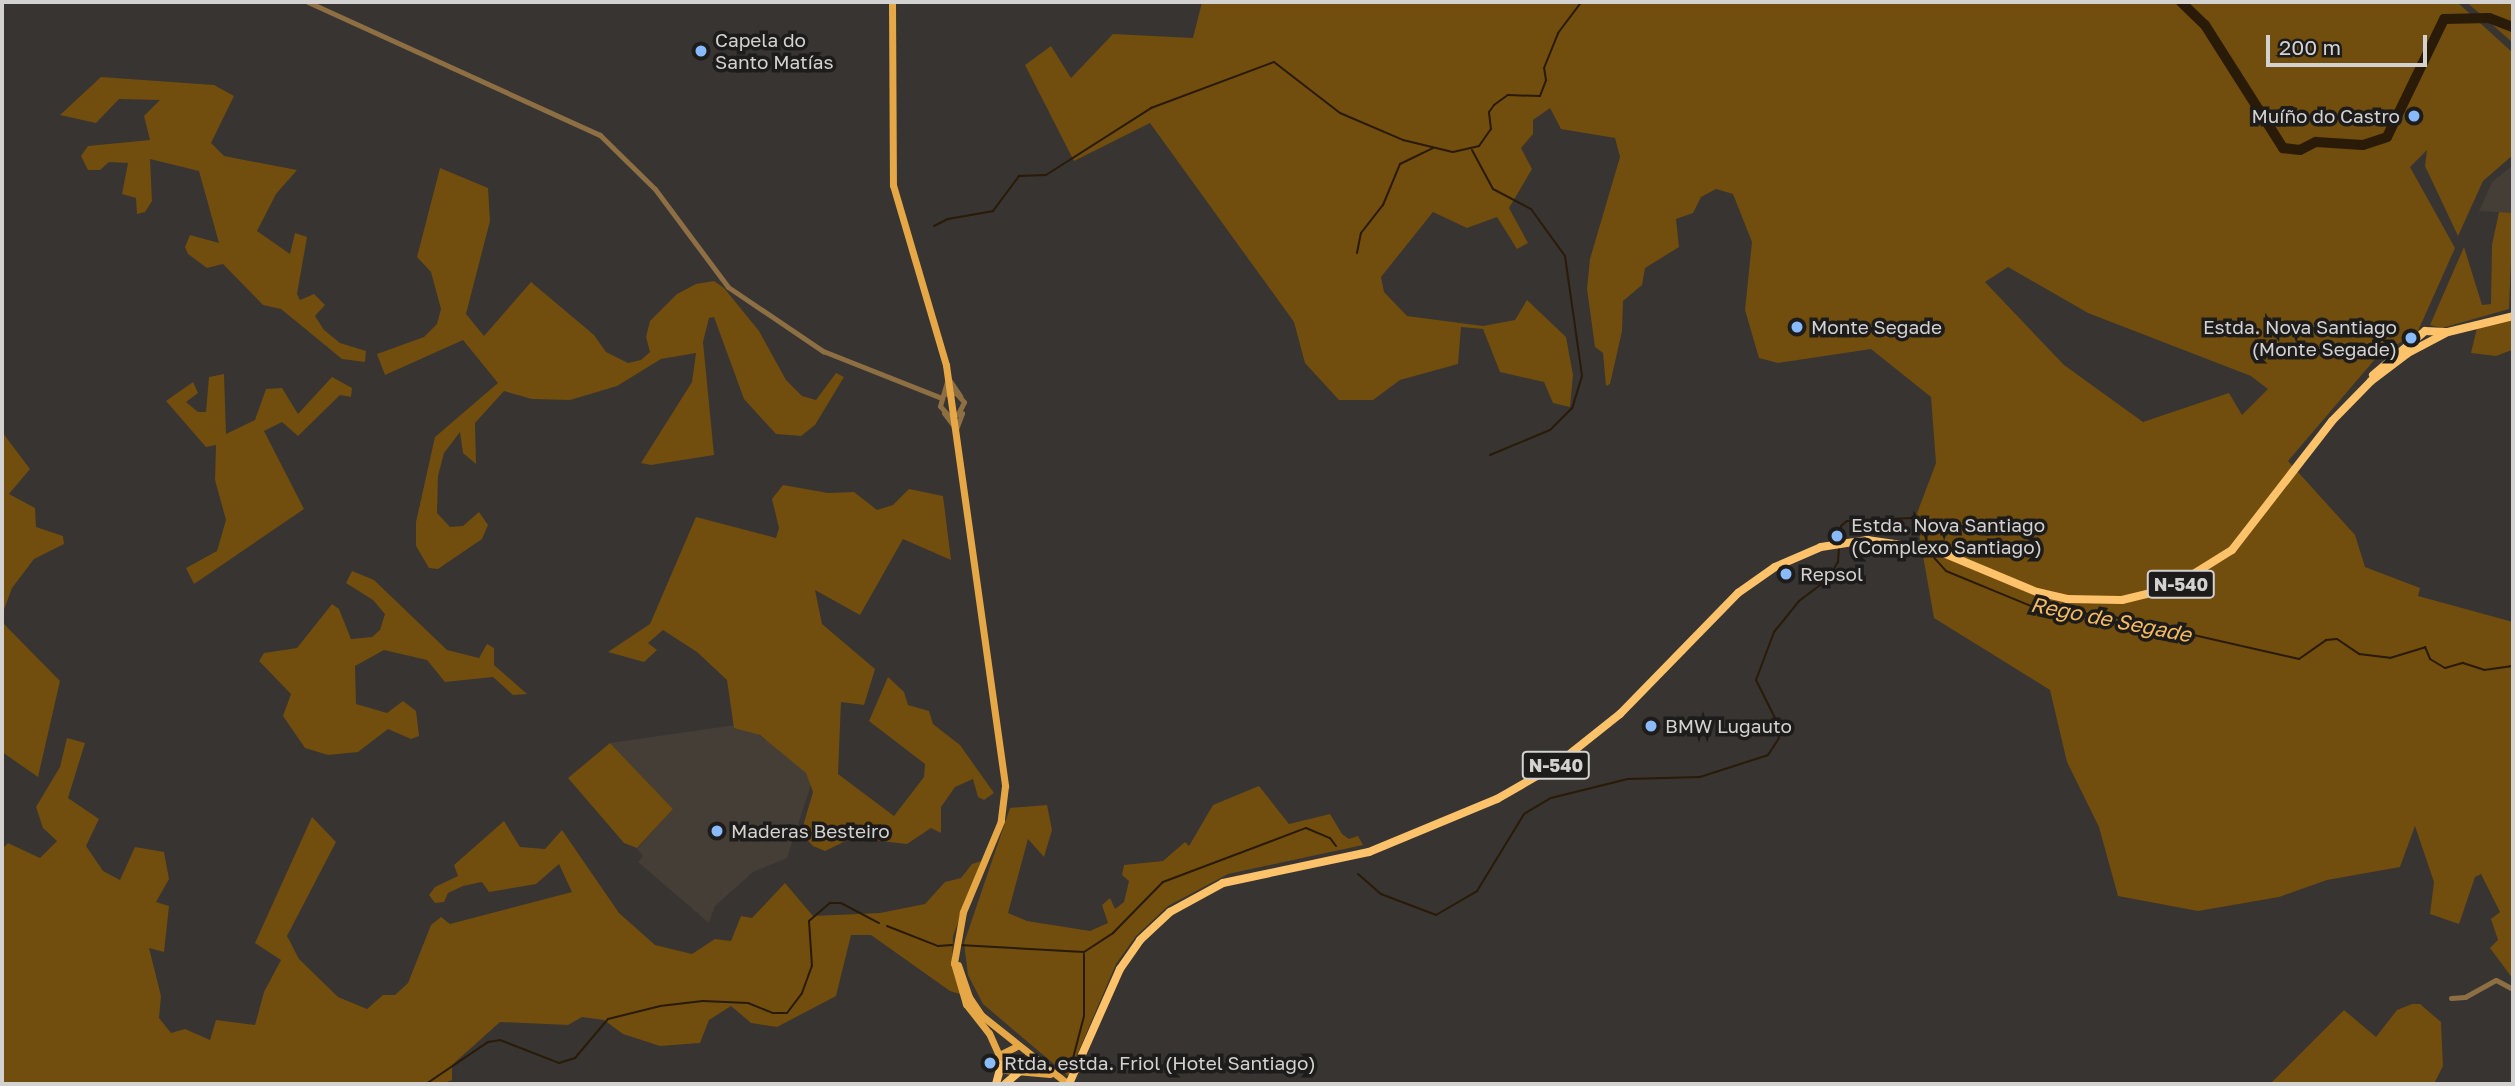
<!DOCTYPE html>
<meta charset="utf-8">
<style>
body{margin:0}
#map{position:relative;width:2515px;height:1086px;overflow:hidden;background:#373431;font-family:"Golos Text",sans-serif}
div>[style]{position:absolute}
.built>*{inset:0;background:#443e36}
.green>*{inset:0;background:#714d0e}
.stream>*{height:2px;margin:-1px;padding:0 1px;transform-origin:1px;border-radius:1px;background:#291b07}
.river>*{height:10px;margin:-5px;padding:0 5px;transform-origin:5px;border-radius:5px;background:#291b07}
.minor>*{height:5px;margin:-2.5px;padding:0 2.5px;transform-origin:2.5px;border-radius:2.5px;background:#8e6f44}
.major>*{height:7px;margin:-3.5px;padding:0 3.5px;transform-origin:3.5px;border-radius:3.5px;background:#e6a846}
.highway>*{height:8px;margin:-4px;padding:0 4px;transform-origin:4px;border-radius:4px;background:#fdc26a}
.dots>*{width:19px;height:19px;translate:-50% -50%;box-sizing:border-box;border:4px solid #1d1c1b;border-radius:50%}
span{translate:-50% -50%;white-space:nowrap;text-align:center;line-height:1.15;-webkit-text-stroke:7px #1d1c1b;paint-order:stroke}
.shield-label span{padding:2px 5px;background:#1d1c1b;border:2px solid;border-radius:5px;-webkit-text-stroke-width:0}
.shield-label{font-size:18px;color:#d3d2d0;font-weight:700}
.poi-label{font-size:19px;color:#d3d2d0}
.left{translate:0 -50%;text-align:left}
.right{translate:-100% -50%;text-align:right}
.water-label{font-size:21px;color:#f6ba61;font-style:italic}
.frame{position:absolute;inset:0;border:4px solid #d3d2d0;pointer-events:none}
.scale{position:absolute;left:2266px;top:35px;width:161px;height:32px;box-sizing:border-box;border:4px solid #d3d2d0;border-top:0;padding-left:9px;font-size:21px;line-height:24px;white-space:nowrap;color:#d3d2d0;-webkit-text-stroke:5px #1d1c1b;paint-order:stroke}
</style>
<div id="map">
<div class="built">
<div style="clip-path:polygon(2513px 165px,2513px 213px,2479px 211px,2492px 182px)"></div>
<div style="clip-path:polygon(742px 724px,809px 768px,811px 785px,787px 858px,753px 872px,715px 906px,709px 923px,638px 862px,643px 856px,637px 849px,673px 809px,610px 743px)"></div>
</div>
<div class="green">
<div style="clip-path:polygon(evenodd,1202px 2px,2457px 2px,2513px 53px,2513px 155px,2483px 181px,2458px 236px,2425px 166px,2427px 150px,2410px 167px,2455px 248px,2418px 331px,2376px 358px,2288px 461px,2355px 535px,2365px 567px,2420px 588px,2418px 596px,2513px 622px,2513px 979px,2490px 948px,2498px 940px,2491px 919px,2500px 912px,2481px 874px,2475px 877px,2459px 924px,2430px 914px,2434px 882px,2415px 826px,2400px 867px,2327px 880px,2279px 897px,2198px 911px,2118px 896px,2099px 827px,2067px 762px,2050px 690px,1934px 618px,1916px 516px,1936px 463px,1931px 397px,1871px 349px,1778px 363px,1759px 358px,1745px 310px,1752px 242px,1733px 194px,1716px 189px,1701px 197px,1693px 213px,1676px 219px,1679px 247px,1645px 268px,1642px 285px,1623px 301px,1622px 331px,1610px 384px,1606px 386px,1603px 353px,1595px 347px,1587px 289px,1590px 259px,1620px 157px,1615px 138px,1561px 129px,1550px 108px,1533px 120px,1533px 134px,1521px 148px,1532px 169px,1509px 208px,1528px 243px,1517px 249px,1497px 217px,1467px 228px,1433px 212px,1381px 277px,1384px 292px,1407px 316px,1483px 326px,1515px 320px,1527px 300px,1566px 337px,1573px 375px,1570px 407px,1553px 403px,1544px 382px,1500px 372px,1483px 329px,1461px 327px,1458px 364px,1400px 380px,1373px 400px,1339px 400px,1305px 363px,1294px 322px,1150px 123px,1074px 161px,1025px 65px,1051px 46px,1071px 78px,1113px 34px,1193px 38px,1202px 2px,2008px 267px,2088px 313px,2251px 376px,2268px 389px,2242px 415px,2229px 393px,2143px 422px,2064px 365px,1985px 282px,2008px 267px)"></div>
<div style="clip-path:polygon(2466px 2px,2513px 2px,2513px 43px,2478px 12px)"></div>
<div style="clip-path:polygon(101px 77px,214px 85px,234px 96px,211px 143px,224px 156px,297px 170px,276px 194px,257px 231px,290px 254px,295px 233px,307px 237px,297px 294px,300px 300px,314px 294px,325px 305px,315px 316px,324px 330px,340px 343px,366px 351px,365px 362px,342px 359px,281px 309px,263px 305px,223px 264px,207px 268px,188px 254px,185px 247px,190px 235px,219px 243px,199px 171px,150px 159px,152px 201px,145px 212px,137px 214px,136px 198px,122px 194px,128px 163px,109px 162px,100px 170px,88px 170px,81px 156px,88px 146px,150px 140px,144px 116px,160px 100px,119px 99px,96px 123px,60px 115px)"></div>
<div style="clip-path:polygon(440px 168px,488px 188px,490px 221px,466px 314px,484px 336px,531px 282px,594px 335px,606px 352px,628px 363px,641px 360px,650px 352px,646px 337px,650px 321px,677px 294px,696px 284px,714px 281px,724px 288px,759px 331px,786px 380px,802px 396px,816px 400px,836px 373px,844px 377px,815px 425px,801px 436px,776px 434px,744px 399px,714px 317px,709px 318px,703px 342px,714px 455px,651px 465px,641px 463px,692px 382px,696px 353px,661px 359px,617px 386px,570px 400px,532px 399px,504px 391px,475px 423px,476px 464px,463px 453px,460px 432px,444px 453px,438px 476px,437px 513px,450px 527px,463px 526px,479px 512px,488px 525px,482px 539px,438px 569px,429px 568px,416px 546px,416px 522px,435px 437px,498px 383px,463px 340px,385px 375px,377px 354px,424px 337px,437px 324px,441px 309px,431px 272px,417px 257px)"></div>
<div style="clip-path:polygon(2499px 212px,2513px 213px,2509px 309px,2442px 328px,2430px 325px,2464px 247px,2482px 305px,2491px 304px,2492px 245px)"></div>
<div style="clip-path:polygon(2513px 319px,2512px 350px,2496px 356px,2471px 353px,2477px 328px)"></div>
<div style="clip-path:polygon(224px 374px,226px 434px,255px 420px,266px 389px,282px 388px,298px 414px,332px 377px,352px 388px,351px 397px,340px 395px,298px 436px,282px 422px,264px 431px,304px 509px,194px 584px,186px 568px,217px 551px,226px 520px,215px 480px,216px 445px,206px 447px,166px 401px,193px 382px,198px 393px,186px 402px,198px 412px,206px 412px,209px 377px)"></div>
<div style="clip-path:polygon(2px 432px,30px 469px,9px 494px,35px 508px,36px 527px,63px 536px,64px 544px,34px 559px,12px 588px,2px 615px)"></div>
<div style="clip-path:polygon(783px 485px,828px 493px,854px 492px,877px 510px,893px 505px,909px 489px,943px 496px,951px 560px,903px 539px,860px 615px,815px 590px,822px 624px,875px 669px,864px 705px,841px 702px,838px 774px,894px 816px,924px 777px,925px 764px,869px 721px,888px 677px,904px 692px,908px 705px,929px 711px,933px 724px,960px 745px,994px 793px,984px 800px,978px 797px,973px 779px,955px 787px,941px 807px,941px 833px,931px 828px,907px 844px,852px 838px,825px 851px,813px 846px,801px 833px,813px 792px,806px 773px,760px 735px,734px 728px,727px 680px,697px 652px,663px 630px,648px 643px,657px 650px,644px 662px,608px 652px,650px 624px,696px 517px,776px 538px,779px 528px,772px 499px)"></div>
<div style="clip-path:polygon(352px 571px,374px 580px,447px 650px,479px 658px,487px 644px,494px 648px,494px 665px,527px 694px,513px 695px,493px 677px,445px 682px,427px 660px,384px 650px,355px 666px,356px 704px,387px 713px,403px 701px,416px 711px,419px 736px,411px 739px,388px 729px,358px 752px,328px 755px,305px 748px,283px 716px,291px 694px,259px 661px,264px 653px,297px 648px,332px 604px,339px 609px,351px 639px,372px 637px,380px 630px,385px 614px,373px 600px,346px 583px)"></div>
<div style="clip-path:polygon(2px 622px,60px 681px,38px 777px,2px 752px)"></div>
<div style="clip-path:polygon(67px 738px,85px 743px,68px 798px,99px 819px,86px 846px,103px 871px,120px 880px,135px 847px,164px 852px,169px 879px,156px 902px,169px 906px,164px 952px,149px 948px,161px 996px,159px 1018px,171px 1033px,185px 1029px,210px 1040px,216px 1020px,255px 1025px,264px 992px,281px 960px,255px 943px,312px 817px,336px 842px,287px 936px,299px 959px,338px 997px,367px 1009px,383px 995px,395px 995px,408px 983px,431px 925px,441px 917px,450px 924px,572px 892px,559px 864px,536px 884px,489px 892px,482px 882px,463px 886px,448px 893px,444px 902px,435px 903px,429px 895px,435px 887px,458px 876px,454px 865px,504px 821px,520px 847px,545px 849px,562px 830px,619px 913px,655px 945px,692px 954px,715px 939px,731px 941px,741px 916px,752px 918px,785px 883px,813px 916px,880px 913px,925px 904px,945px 882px,961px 878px,972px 864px,981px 861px,953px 936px,952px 960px,963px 995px,950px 991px,871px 935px,851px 935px,836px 996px,777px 1027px,751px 1023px,731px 1006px,709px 1020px,700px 1043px,660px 1046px,623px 1034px,604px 1020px,582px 1017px,568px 1025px,500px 1022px,452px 1065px,452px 1080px,442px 1084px,2px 1084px,2px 849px,8px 843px,40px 858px,57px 841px,43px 828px,36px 807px,60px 767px)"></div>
<div style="clip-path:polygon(610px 743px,673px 809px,637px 848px,624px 843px,568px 778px)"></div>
<div style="clip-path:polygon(1259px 786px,1289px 824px,1330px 814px,1342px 834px,1349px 839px,1358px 836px,1363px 845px,1228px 874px,1168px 906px,1136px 936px,1116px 964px,1068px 1076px,983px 1004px,968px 975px,964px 943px,1010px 808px,1047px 805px,1052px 830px,1044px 857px,1028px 839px,1008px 913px,1027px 921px,1090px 931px,1108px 923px,1102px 905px,1110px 898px,1115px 909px,1124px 902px,1129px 881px,1122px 875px,1124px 865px,1163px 861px,1185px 842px,1189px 846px,1213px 805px)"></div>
<div style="clip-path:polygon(2412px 1004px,2420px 1004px,2441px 1022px,2443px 1066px,2434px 1084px,2270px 1084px,2344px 1010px,2376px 1037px,2397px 1010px)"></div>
</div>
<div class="stream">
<div style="left:1472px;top:150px;width:44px;rotate:61.7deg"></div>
<div style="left:1493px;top:189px;width:43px;rotate:27.8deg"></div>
<div style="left:1531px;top:209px;width:58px;rotate:54.1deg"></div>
<div style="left:1565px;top:256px;width:121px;rotate:81.9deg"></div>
<div style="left:1582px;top:376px;width:34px;rotate:107deg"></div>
<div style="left:1572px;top:408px;width:31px;rotate:135deg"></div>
<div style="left:1550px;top:430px;width:65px;rotate:157.4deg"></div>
<div style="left:934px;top:226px;width:16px;rotate:-27deg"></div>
<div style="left:948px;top:219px;width:46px;rotate:-10.1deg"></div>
<div style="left:993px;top:211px;width:44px;rotate:-53.4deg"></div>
<div style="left:1019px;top:176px;width:27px;rotate:-2deg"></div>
<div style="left:1046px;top:175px;width:125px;rotate:-32.5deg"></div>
<div style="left:1151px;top:108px;width:131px;rotate:-20.5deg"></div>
<div style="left:1274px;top:62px;width:83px;rotate:37.7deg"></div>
<div style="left:1340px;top:113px;width:69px;rotate:23.2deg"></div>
<div style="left:1403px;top:140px;width:51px;rotate:13.5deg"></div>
<div style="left:1453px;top:152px;width:27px;rotate:-13deg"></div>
<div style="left:1479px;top:146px;width:21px;rotate:-55deg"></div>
<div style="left:1491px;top:129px;width:17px;rotate:-97deg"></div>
<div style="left:1489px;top:112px;width:9px;rotate:-54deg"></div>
<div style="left:1494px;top:105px;width:17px;rotate:-36deg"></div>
<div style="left:1508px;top:95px;width:32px;rotate:2deg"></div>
<div style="left:1540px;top:96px;width:17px;rotate:-69deg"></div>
<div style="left:1546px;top:80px;width:12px;rotate:-99deg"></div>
<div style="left:1544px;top:68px;width:38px;rotate:-68deg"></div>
<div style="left:1558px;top:33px;width:39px;rotate:-53deg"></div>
<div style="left:1357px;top:253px;width:20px;rotate:-79deg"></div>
<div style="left:1361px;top:233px;width:36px;rotate:-52deg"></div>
<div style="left:1383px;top:205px;width:44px;rotate:-67.5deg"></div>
<div style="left:1400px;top:164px;width:37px;rotate:-26deg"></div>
<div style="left:1840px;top:542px;width:16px;rotate:-86deg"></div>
<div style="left:1841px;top:526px;width:8px;rotate:-40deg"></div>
<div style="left:1847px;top:521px;width:64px;rotate:-2.7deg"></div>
<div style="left:1911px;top:518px;width:13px;rotate:29deg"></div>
<div style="left:1922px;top:524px;width:23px;rotate:75deg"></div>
<div style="left:1929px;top:552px;width:25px;rotate:48deg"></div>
<div style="left:1946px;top:571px;width:100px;rotate:22.4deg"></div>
<div style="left:2038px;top:609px;width:72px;rotate:5.6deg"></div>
<div style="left:2110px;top:616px;width:194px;rotate:12.8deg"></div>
<div style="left:2299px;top:659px;width:33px;rotate:-35deg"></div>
<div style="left:2326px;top:640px;width:11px;rotate:-5deg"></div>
<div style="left:2337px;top:639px;width:27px;rotate:34deg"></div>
<div style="left:2359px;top:654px;width:31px;rotate:7deg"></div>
<div style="left:2390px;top:658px;width:37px;rotate:-17deg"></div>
<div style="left:2425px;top:647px;width:13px;rotate:67deg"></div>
<div style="left:2430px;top:659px;width:17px;rotate:31deg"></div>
<div style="left:2445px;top:668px;width:19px;rotate:-16deg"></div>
<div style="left:2463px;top:663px;width:22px;rotate:18deg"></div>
<div style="left:2484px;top:670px;width:29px;rotate:-8deg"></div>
<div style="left:1358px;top:874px;width:30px;rotate:41deg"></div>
<div style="left:1381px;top:894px;width:59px;rotate:20.9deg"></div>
<div style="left:1436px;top:915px;width:48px;rotate:-30.3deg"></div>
<div style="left:1477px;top:891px;width:90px;rotate:-58.6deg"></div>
<div style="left:1524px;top:814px;width:31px;rotate:-31deg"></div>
<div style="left:1551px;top:798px;width:79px;rotate:-13.9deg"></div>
<div style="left:1628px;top:779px;width:72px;rotate:-1.6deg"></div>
<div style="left:1700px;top:777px;width:71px;rotate:-17.9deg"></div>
<div style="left:1768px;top:755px;width:20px;rotate:-57deg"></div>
<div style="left:1779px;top:738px;width:18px;rotate:-99deg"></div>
<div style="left:1776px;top:720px;width:45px;rotate:-116.6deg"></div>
<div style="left:1756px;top:680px;width:51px;rotate:-69.4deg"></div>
<div style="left:1774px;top:632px;width:40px;rotate:-51deg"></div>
<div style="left:1799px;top:601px;width:36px;rotate:-37deg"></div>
<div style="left:1828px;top:579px;width:20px;rotate:-60deg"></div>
<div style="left:1838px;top:562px;width:14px;rotate:-86deg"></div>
<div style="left:887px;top:926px;width:55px;rotate:21.4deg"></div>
<div style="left:938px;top:946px;width:14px;rotate:-4deg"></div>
<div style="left:959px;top:945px;width:125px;rotate:3.2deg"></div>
<div style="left:1084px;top:952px;width:35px;rotate:-33deg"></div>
<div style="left:1113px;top:933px;width:71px;rotate:-45.6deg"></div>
<div style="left:1163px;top:882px;width:153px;rotate:-20.7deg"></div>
<div style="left:1306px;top:828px;width:26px;rotate:23deg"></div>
<div style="left:1330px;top:838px;width:10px;rotate:53deg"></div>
<div style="left:1071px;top:1066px;width:52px;rotate:-75.4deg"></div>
<div style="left:1084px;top:1016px;width:62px;rotate:-90deg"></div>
<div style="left:426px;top:1084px;width:75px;rotate:-34.1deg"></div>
<div style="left:488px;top:1042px;width:12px;rotate:-9deg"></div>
<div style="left:500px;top:1040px;width:63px;rotate:21.3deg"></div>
<div style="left:559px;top:1063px;width:17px;rotate:-17deg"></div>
<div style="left:575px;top:1058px;width:51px;rotate:-49.8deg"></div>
<div style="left:608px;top:1019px;width:54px;rotate:-14deg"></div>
<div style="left:660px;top:1006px;width:43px;rotate:-6.6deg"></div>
<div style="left:703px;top:1001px;width:45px;rotate:2.5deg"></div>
<div style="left:748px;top:1003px;width:27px;rotate:22deg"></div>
<div style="left:773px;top:1013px;width:14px"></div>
<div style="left:787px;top:1013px;width:25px;rotate:-53deg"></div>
<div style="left:802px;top:993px;width:29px;rotate:-70deg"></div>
<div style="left:812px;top:966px;width:45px;rotate:-93.8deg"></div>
<div style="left:809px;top:921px;width:28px;rotate:-41deg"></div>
<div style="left:830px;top:903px;width:11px"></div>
<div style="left:841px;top:903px;width:43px;rotate:27.8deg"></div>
</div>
<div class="river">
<div style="left:2181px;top:2px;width:33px;rotate:44deg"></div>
<div style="left:2205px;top:25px;width:146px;rotate:57.6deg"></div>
<div style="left:2283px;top:148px;width:17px;rotate:7deg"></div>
<div style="left:2300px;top:150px;width:18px;rotate:-27deg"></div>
<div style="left:2316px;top:142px;width:47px;rotate:3.7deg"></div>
<div style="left:2363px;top:145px;width:25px;rotate:-18deg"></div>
<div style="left:2387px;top:137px;width:131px;rotate:-64.2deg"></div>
<div style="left:2444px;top:19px;width:45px;rotate:-1.3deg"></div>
<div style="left:2489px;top:18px;width:26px;rotate:21deg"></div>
</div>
<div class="minor">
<div style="left:308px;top:2px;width:321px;rotate:24.5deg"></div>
<div style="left:600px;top:135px;width:77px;rotate:44.5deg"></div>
<div style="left:655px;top:189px;width:122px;rotate:53.3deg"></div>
<div style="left:728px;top:287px;width:115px;rotate:34deg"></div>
<div style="left:823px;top:351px;width:128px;rotate:21.6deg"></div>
<div style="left:947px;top:394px;width:9px;rotate:-6deg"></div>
<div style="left:956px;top:393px;width:12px;rotate:48deg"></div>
<div style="left:964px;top:402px;width:13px;rotate:117deg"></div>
<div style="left:958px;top:414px;width:9px;rotate:167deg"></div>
<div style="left:949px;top:416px;width:13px;rotate:-132deg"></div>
<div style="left:940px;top:406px;width:29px;rotate:-74deg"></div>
<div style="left:948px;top:378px;width:22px;rotate:56deg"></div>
<div style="left:944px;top:413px;width:20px;rotate:53deg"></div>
<div style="left:956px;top:429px;width:17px;rotate:-69deg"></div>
<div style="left:2451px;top:998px;width:14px;rotate:-4deg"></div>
<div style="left:2465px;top:997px;width:35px;rotate:-29deg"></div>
<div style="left:2496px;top:980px;width:19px;rotate:28deg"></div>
</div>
<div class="major">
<div style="left:892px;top:2px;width:183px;rotate:89.7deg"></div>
<div style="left:893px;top:185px;width:188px;rotate:73.6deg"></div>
<div style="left:946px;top:365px;width:425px;rotate:82deg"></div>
<div style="left:1005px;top:786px;width:35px;rotate:97deg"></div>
<div style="left:1001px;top:821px;width:99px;rotate:112.7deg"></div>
<div style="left:963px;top:912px;width:52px;rotate:100deg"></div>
<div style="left:954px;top:963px;width:43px;rotate:73.7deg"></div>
<div style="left:966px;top:1004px;width:37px;rotate:52deg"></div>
<div style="left:989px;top:1033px;width:27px;rotate:66deg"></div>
<div style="left:958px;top:965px;width:34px;rotate:71deg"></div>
<div style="left:969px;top:997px;width:22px;rotate:56deg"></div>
<div style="left:981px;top:1015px;width:111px;rotate:38.4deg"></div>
<div style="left:1017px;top:1046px;width:18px;rotate:153deg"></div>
<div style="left:1001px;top:1054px;width:16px;rotate:76deg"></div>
<div style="left:1005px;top:1070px;width:45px;rotate:5.1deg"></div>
</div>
<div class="highway">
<div style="left:2373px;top:375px;width:68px;rotate:-40.2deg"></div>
<div style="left:2425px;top:331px;width:20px;rotate:3deg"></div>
<div style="left:996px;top:1084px;width:20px;rotate:-75deg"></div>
<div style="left:1005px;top:1084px;width:18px;rotate:-41deg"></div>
<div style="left:1069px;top:1084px;width:126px;rotate:-66.1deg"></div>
<div style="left:1120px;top:969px;width:35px;rotate:-55deg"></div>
<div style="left:1140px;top:940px;width:41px;rotate:-43deg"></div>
<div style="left:1170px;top:912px;width:60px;rotate:-28.7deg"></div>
<div style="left:1223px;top:883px;width:149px;rotate:-12deg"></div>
<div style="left:1369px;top:852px;width:139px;rotate:-22.5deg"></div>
<div style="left:1497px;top:799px;width:68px;rotate:-30deg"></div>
<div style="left:1556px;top:765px;width:82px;rotate:-38.6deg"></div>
<div style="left:1620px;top:714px;width:169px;rotate:-45.7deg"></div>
<div style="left:1738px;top:593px;width:45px;rotate:-35.1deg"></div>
<div style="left:1775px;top:567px;width:50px;rotate:-23.5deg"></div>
<div style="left:1821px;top:547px;width:47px;rotate:-8.7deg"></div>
<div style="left:1867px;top:540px;width:70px;rotate:8.2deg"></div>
<div style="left:1936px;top:550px;width:109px;rotate:22.6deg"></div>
<div style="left:2037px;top:592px;width:31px;rotate:13deg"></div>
<div style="left:2067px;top:599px;width:55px;rotate:1deg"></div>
<div style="left:2122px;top:600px;width:50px;rotate:-13.8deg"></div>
<div style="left:2171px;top:588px;width:72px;rotate:-31.9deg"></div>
<div style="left:2232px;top:550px;width:163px;rotate:-52.2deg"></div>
<div style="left:2332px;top:421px;width:56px;rotate:-45.7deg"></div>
<div style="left:2371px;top:381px;width:46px;rotate:-37.1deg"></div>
<div style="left:2408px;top:353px;width:45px;rotate:-27.7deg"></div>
<div style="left:2448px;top:332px;width:67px;rotate:-13.8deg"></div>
</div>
<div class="dots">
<div style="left:701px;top:51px;background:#88bafc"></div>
<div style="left:2414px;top:116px;background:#88bafc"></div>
<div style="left:1797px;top:327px;background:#88bafc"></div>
<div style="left:2411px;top:338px;background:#88bafc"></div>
<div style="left:1837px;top:536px;background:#88bafc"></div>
<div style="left:1786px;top:574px;background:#88bafc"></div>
<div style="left:1651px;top:726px;background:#88bafc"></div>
<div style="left:717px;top:831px;background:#88bafc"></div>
<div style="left:990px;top:1063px;background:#88bafc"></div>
</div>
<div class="shield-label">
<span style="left:2181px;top:584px">N-540</span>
<span style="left:1556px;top:765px">N-540</span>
</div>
<div class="poi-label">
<span class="left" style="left:715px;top:51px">Capela do<br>Santo Matías</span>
<span class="right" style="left:2400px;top:116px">Muíño do Castro</span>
<span class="left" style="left:1811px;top:327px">Monte Segade</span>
<span class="right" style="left:2397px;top:338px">Estda. Nova Santiago<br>(Monte Segade)</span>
<span class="left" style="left:1851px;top:536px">Estda. Nova Santiago<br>(Complexo Santiago)</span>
<span class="left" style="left:1800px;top:574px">Repsol</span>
<span class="left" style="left:1665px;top:726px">BMW Lugauto</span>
<span class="left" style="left:731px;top:831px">Maderas Besteiro</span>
<span class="left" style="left:1004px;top:1063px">Rtda. estda. Friol (Hotel Santiago)</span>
</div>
<div class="water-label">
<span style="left:2111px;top:619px;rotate:11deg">Rego de Segade</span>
</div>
<div class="frame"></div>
<div class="scale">200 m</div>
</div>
